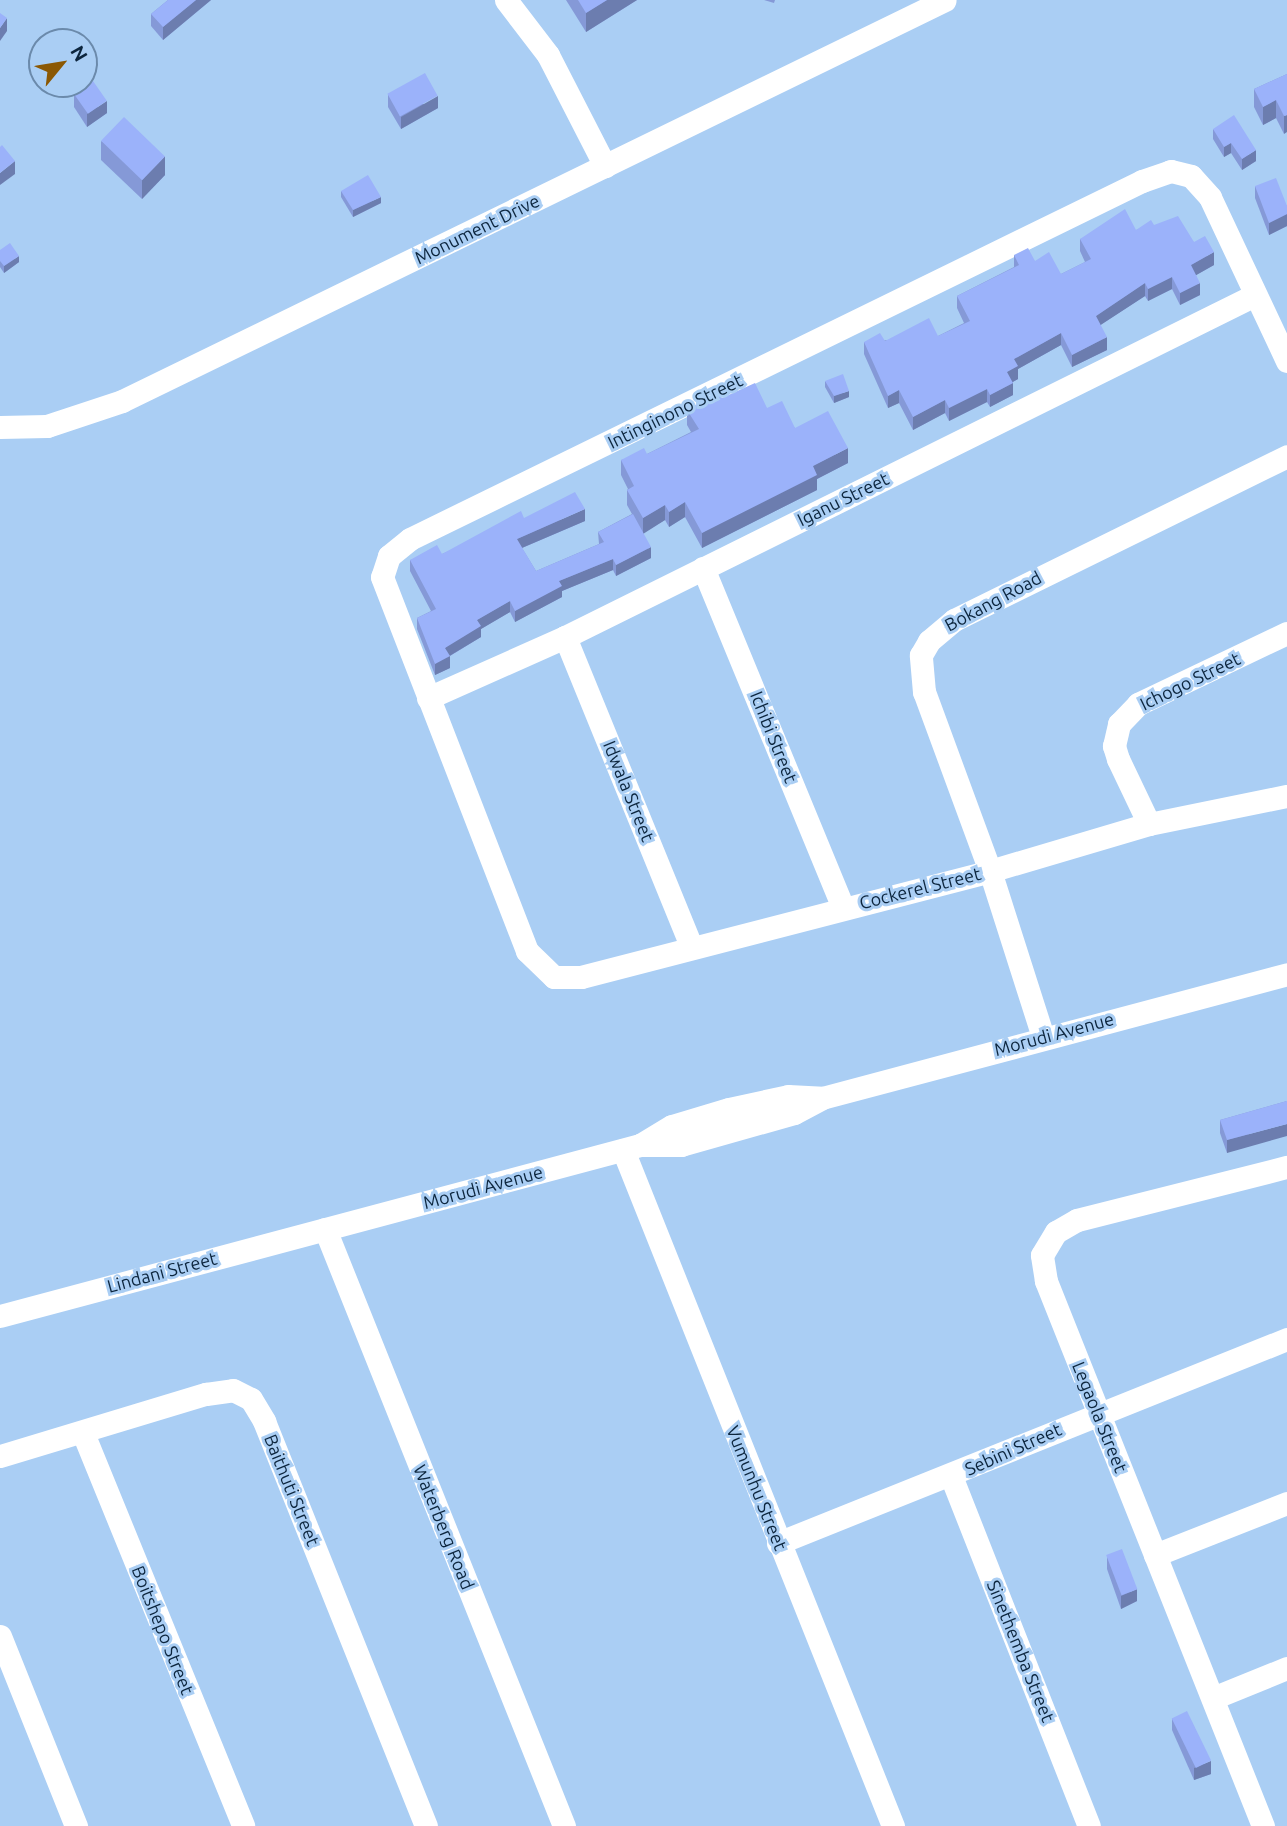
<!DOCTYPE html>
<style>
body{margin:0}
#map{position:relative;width:1287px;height:1826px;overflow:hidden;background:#aacef4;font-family:Ubuntu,sans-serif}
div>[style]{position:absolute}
.minor>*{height:23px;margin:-11.5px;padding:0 11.5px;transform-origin:11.5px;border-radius:11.5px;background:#fff}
.wall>*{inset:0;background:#8599d7}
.shaded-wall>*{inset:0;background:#6c7daf}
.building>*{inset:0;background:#9bb2fa;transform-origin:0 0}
span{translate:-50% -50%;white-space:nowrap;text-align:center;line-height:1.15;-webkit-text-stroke:6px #aacef4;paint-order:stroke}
.street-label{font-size:18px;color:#0c253d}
.north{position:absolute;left:28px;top:28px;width:70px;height:70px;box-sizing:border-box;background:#aacef4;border:2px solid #6b8aab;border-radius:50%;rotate:60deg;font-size:19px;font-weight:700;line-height:28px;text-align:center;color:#0c253d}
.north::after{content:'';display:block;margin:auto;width:24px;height:32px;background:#8b5803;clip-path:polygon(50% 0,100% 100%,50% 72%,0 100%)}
</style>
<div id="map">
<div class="minor">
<div style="left:506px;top:0;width:69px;rotate:52.6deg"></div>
<div style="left:548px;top:55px;width:125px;rotate:62.8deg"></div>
<div style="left:1287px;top:361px;width:181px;rotate:-115.2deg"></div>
<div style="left:1210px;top:197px;width:28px;rotate:-132deg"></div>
<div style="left:1191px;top:176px;width:21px;rotate:-166deg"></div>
<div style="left:1171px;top:171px;width:31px;rotate:161deg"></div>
<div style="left:1142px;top:181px;width:815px;rotate:153.94deg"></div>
<div style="left:410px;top:539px;width:27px;rotate:141deg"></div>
<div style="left:389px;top:556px;width:22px;rotate:108deg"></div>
<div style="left:382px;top:577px;width:401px;rotate:68.8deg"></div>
<div style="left:527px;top:951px;width:37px;rotate:44deg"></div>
<div style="left:554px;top:977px;width:27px"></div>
<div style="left:581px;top:977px;width:423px;rotate:-14.5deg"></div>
<div style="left:990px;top:871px;width:166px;rotate:-16.5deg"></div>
<div style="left:1149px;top:824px;width:141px;rotate:-11.5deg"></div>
<div style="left:0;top:427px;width:47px;rotate:-1.2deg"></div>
<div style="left:47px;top:426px;width:79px;rotate:-18.4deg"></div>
<div style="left:122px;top:401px;width:915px;rotate:-25.98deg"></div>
<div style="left:703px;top:568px;width:367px;rotate:67.6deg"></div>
<div style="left:565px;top:637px;width:333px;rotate:67.8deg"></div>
<div style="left:428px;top:698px;width:150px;rotate:-24deg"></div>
<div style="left:565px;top:637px;width:770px;rotate:-26.37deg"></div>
<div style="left:1149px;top:824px;width:72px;rotate:-115.5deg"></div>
<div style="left:1118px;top:759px;width:14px;rotate:-107deg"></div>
<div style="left:1114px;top:746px;width:23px;rotate:-77deg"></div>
<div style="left:1119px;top:724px;width:28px;rotate:-46deg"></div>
<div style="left:1138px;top:704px;width:165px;rotate:-25.5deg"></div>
<div style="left:1043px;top:1037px;width:174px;rotate:-107.7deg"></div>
<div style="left:990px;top:871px;width:191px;rotate:-110.2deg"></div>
<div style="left:924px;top:692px;width:37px;rotate:-95deg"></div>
<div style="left:921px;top:655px;width:16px;rotate:-60deg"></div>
<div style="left:929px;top:641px;width:33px;rotate:-40deg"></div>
<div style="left:954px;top:620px;width:371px;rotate:-26.2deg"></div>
<div style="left:640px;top:1145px;width:41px"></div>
<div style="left:681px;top:1145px;width:117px;rotate:-15.8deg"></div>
<div style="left:794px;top:1113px;width:32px;rotate:-28deg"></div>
<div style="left:822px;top:1098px;width:481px;rotate:-14.9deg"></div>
<div style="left:623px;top:1150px;width:728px;rotate:68.23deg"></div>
<div style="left:325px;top:1229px;width:643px;rotate:68.18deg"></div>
<div style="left:0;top:1316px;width:662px;rotate:-14.96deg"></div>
<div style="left:640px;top:1145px;width:37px;rotate:-31deg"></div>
<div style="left:672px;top:1126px;width:59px;rotate:-16.6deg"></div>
<div style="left:729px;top:1109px;width:60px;rotate:-12.4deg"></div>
<div style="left:788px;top:1096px;width:34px;rotate:3deg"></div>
<div style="left:83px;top:1433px;width:424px;rotate:67.8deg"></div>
<div style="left:0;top:1456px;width:215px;rotate:-16.8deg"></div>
<div style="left:206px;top:1394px;width:27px;rotate:-8deg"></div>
<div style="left:233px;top:1390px;width:20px;rotate:27deg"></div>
<div style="left:251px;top:1399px;width:26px;rotate:59deg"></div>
<div style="left:264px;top:1421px;width:436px;rotate:68.2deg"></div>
<div style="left:951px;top:1476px;width:376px;rotate:68.5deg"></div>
<div style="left:778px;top:1543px;width:548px;rotate:-21.84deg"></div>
<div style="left:1155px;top:1555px;width:142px;rotate:-21.5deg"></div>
<div style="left:0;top:1636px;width:205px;rotate:68.2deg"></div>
<div style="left:1213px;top:1698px;width:80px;rotate:-22.1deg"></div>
<div style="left:1263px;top:1826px;width:587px;rotate:-111.71deg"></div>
<div style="left:1046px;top:1281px;width:26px;rotate:-99deg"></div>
<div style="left:1042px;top:1255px;width:27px;rotate:-59deg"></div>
<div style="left:1056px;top:1232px;width:24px;rotate:-30deg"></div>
<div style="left:1077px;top:1220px;width:217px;rotate:-14.2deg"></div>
</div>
<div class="wall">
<div style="clip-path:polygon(168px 0,211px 0,163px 40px,151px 26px,151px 14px)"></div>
<div style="clip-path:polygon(566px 0,637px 0,586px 32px)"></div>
<div style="clip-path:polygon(764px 0,775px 0,774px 3px)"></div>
<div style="clip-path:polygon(1287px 74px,1284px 134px,1276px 118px,1263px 125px,1254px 107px,1254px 89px)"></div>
<div style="clip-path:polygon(74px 94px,107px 113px,87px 127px,74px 107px)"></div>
<div style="clip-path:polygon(388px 94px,438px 108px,401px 129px,388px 107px)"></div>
<div style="clip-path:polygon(1213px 129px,1256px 161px,1242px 170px,1231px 153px,1224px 157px,1213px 139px)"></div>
<div style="clip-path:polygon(101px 141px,165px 175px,142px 199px,101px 160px)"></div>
<div style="clip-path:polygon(1255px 186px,1287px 206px,1287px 226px,1269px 235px,1255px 198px)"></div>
<div style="clip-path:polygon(341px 191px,381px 203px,353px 217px,341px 197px)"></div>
<div style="clip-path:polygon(1154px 225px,1194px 242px,1214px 265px,1196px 275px,1200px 295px,1180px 305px,1172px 289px,1148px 301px,1145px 296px,1100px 325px,1107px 350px,1072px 367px,1061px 345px,1018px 369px,1018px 379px,1013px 382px,1013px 395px,990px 407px,987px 402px,949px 421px,945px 413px,913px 430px,899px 403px,888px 408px,864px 354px,864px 342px,938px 336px,964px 323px,957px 308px,957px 296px,1014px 267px,1014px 255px,1035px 261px,1061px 274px,1085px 262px,1080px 251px,1080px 239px,1136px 230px)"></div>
<div style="clip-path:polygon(0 250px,19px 262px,4px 273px,0 267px)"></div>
<div style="clip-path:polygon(825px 381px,849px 397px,834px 403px,825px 387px)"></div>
<div style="clip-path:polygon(722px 398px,767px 408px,795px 428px,848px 463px,817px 479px,817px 490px,702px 548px,685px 517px,669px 527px,665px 520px,643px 533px,651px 558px,616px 576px,613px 570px,562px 591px,562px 597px,515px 622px,510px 612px,481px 629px,481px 637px,450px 656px,450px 668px,435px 675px,417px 629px,417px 618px,431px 611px,410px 571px,410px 560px,442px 554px,524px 518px,585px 521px,522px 548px,536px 571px,599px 544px,598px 532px,632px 514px,627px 505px,627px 490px,628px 489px,621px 475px,621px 460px,647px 454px,691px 432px,687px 425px,687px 410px)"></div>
<div style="clip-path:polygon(1287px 1101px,1227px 1153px,1220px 1133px,1220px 1120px)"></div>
<div style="clip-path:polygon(1107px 1556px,1137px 1601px,1121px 1609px,1107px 1569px)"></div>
<div style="clip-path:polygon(1172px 1718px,1211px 1774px,1194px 1780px,1172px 1730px)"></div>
</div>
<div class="shaded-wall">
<div style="clip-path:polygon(196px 0,211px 0,163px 40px,163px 27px)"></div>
<div style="clip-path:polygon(607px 0,637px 0,586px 32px,586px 13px)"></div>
<div style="clip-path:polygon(7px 18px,7px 31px,0 41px,0 28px)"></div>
<div style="clip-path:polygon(438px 96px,438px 108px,401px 129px,401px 117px)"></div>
<div style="clip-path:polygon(1276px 100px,1276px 118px,1263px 125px,1263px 107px)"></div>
<div style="clip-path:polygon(107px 101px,107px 113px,87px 127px,87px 114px)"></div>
<div style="clip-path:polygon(1287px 115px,1287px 132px,1284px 134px,1284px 116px)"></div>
<div style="clip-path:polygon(1231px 143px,1231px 153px,1224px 157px,1224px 147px)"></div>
<div style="clip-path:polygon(1256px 150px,1256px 161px,1242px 170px,1242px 159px)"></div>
<div style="clip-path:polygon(165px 156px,165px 175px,142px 199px,142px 180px)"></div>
<div style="clip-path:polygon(15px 161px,15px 174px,0 185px,0 173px)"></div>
<div style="clip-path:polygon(381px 197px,381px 203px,353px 217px,353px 210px)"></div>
<div style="clip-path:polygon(1287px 214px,1287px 226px,1269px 235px,1269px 223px)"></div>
<div style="clip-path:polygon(1214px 252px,1214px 265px,1191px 278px,1191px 265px)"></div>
<div style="clip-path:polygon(19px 256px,19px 262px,4px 273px,4px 266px)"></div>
<div style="clip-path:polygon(1172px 277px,1172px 289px,1148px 301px,1148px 289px)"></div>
<div style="clip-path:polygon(1145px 283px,1145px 296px,1096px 328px,1096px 316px)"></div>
<div style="clip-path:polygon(1200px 283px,1200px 295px,1180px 305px,1180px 293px)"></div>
<div style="clip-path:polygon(1061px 333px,1061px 345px,1018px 369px,1018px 379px,1007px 385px,1007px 372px,1014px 359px)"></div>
<div style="clip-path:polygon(1107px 337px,1107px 350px,1072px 367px,1072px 355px)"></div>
<div style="clip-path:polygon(1013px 383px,1013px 395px,990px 407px,990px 395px)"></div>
<div style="clip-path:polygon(987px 389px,987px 402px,949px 421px,949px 408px)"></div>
<div style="clip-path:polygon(899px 390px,899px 403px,888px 408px,888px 396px)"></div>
<div style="clip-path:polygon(849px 391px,849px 397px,834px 403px,834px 396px)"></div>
<div style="clip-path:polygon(945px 400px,945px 413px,913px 430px,913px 417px)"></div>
<div style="clip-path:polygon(848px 448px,848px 463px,817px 479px,817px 490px,702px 548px,702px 533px,813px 466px)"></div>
<div style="clip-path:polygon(685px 502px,685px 517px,669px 527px,669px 512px)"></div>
<div style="clip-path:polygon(665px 505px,665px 520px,643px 534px,643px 518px)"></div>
<div style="clip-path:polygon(585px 509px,585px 521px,517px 550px,517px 539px)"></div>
<div style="clip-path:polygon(651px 547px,651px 558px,616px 576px,616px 565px)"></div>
<div style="clip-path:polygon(613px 559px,613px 570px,562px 591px,562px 597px,515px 622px,515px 611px,559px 581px)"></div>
<div style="clip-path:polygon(510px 601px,510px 612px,481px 629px,481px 637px,446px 658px,450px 656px,450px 668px,435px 675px,435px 664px,445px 648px,477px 620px)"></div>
<div style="clip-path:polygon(1287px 1124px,1287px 1136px,1227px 1153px,1227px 1140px)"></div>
<div style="clip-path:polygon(1137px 1589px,1137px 1601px,1121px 1609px,1121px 1596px)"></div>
<div style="clip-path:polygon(1211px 1761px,1211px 1774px,1194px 1780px,1194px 1768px)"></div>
</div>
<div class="building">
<div style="clip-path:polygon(168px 0,196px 0,163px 27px,151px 14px)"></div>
<div style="clip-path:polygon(578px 0,607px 0,586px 13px)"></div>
<div style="clip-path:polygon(0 13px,7px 18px,0 28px)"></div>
<div style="left:425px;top:73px;width:26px;height:43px;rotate:61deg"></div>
<div style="clip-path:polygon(1287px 74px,1287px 115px,1284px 116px,1276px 100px,1263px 107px,1254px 89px)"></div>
<div style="left:93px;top:81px;width:24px;height:23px;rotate:55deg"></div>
<div style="clip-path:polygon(1234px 115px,1256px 150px,1242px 159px,1231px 143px,1224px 147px,1213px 129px)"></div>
<div style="left:124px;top:117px;width:57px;height:33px;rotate:44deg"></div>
<div style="clip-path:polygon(2px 145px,15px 161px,0 173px,0 147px)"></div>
<div style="clip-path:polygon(368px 175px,381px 197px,353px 210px,341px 191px)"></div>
<div style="clip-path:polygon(1276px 178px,1287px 206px,1287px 214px,1269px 223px,1255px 186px)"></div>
<div style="clip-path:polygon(1125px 209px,1136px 230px,1151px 220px,1154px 225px,1178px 216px,1194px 242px,1205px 236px,1214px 252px,1191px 265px,1200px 283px,1180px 293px,1172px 277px,1148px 289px,1145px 283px,1096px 316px,1107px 337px,1072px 355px,1061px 333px,1014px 359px,1018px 366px,1007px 372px,1013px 383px,990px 395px,987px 389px,949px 408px,945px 400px,913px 417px,899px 390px,888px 396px,864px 342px,880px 333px,885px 341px,929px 318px,938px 336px,970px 321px,957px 296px,1019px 265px,1014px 255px,1028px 248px,1035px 261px,1049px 252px,1061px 274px,1091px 259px,1080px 239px)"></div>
<div style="clip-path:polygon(10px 243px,19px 256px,4px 266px,0 261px,0 250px)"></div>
<div style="clip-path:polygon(843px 374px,849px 391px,834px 396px,825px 381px)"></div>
<div style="clip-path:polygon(755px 383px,767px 408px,782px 401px,795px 428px,828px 411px,848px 448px,813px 466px,817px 475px,702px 533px,685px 502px,669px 512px,665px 505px,643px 518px,627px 490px,634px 486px,621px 460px,644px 448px,647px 454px,699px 429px,687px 410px,718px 392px,722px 398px)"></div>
<div style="clip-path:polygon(575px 492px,585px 509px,517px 539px,536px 571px,604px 542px,598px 532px,633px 514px,651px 547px,616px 565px,613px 559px,559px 581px,562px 586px,515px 611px,510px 601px,477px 620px,481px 626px,445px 648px,450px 656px,435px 664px,417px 618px,436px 609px,410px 560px,437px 545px,442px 554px,521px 511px,524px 518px)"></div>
<div style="clip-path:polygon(1287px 1101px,1287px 1124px,1227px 1140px,1220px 1120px)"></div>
<div style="left:1122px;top:1549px;width:43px;height:17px;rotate:69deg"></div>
<div style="left:1187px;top:1711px;width:55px;height:17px;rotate:64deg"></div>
</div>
<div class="street-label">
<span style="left:477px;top:229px;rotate:-26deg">Monument Drive</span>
<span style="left:675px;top:411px;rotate:-26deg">Intinginono Street</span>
<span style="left:843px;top:499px;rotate:-26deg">Iganu Street</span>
<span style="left:993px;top:601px;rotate:-28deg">Bokang Road</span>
<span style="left:1190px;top:681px;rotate:-26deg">Ichogo Street</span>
<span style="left:774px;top:737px;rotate:68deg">Ichibi Street</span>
<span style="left:629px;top:791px;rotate:68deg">Idwala Street</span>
<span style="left:920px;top:888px;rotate:-14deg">Cockerel Street</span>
<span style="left:1054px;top:1034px;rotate:-15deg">Morudi Avenue</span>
<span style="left:483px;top:1187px;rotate:-15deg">Morudi Avenue</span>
<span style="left:162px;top:1272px;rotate:-15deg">Lindani Street</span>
<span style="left:1100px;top:1417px;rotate:68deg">Legaola Street</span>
<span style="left:1013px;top:1449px;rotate:-24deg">Sebini Street</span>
<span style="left:757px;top:1488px;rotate:68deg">Vumunhu Street</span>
<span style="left:292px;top:1490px;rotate:68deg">Baithuti Street</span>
<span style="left:444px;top:1527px;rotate:68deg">Waterberg Road</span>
<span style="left:163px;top:1630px;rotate:68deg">Boitshepo Street</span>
<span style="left:1021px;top:1651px;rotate:68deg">Sinethemba Street</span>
</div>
<div class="north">N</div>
</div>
